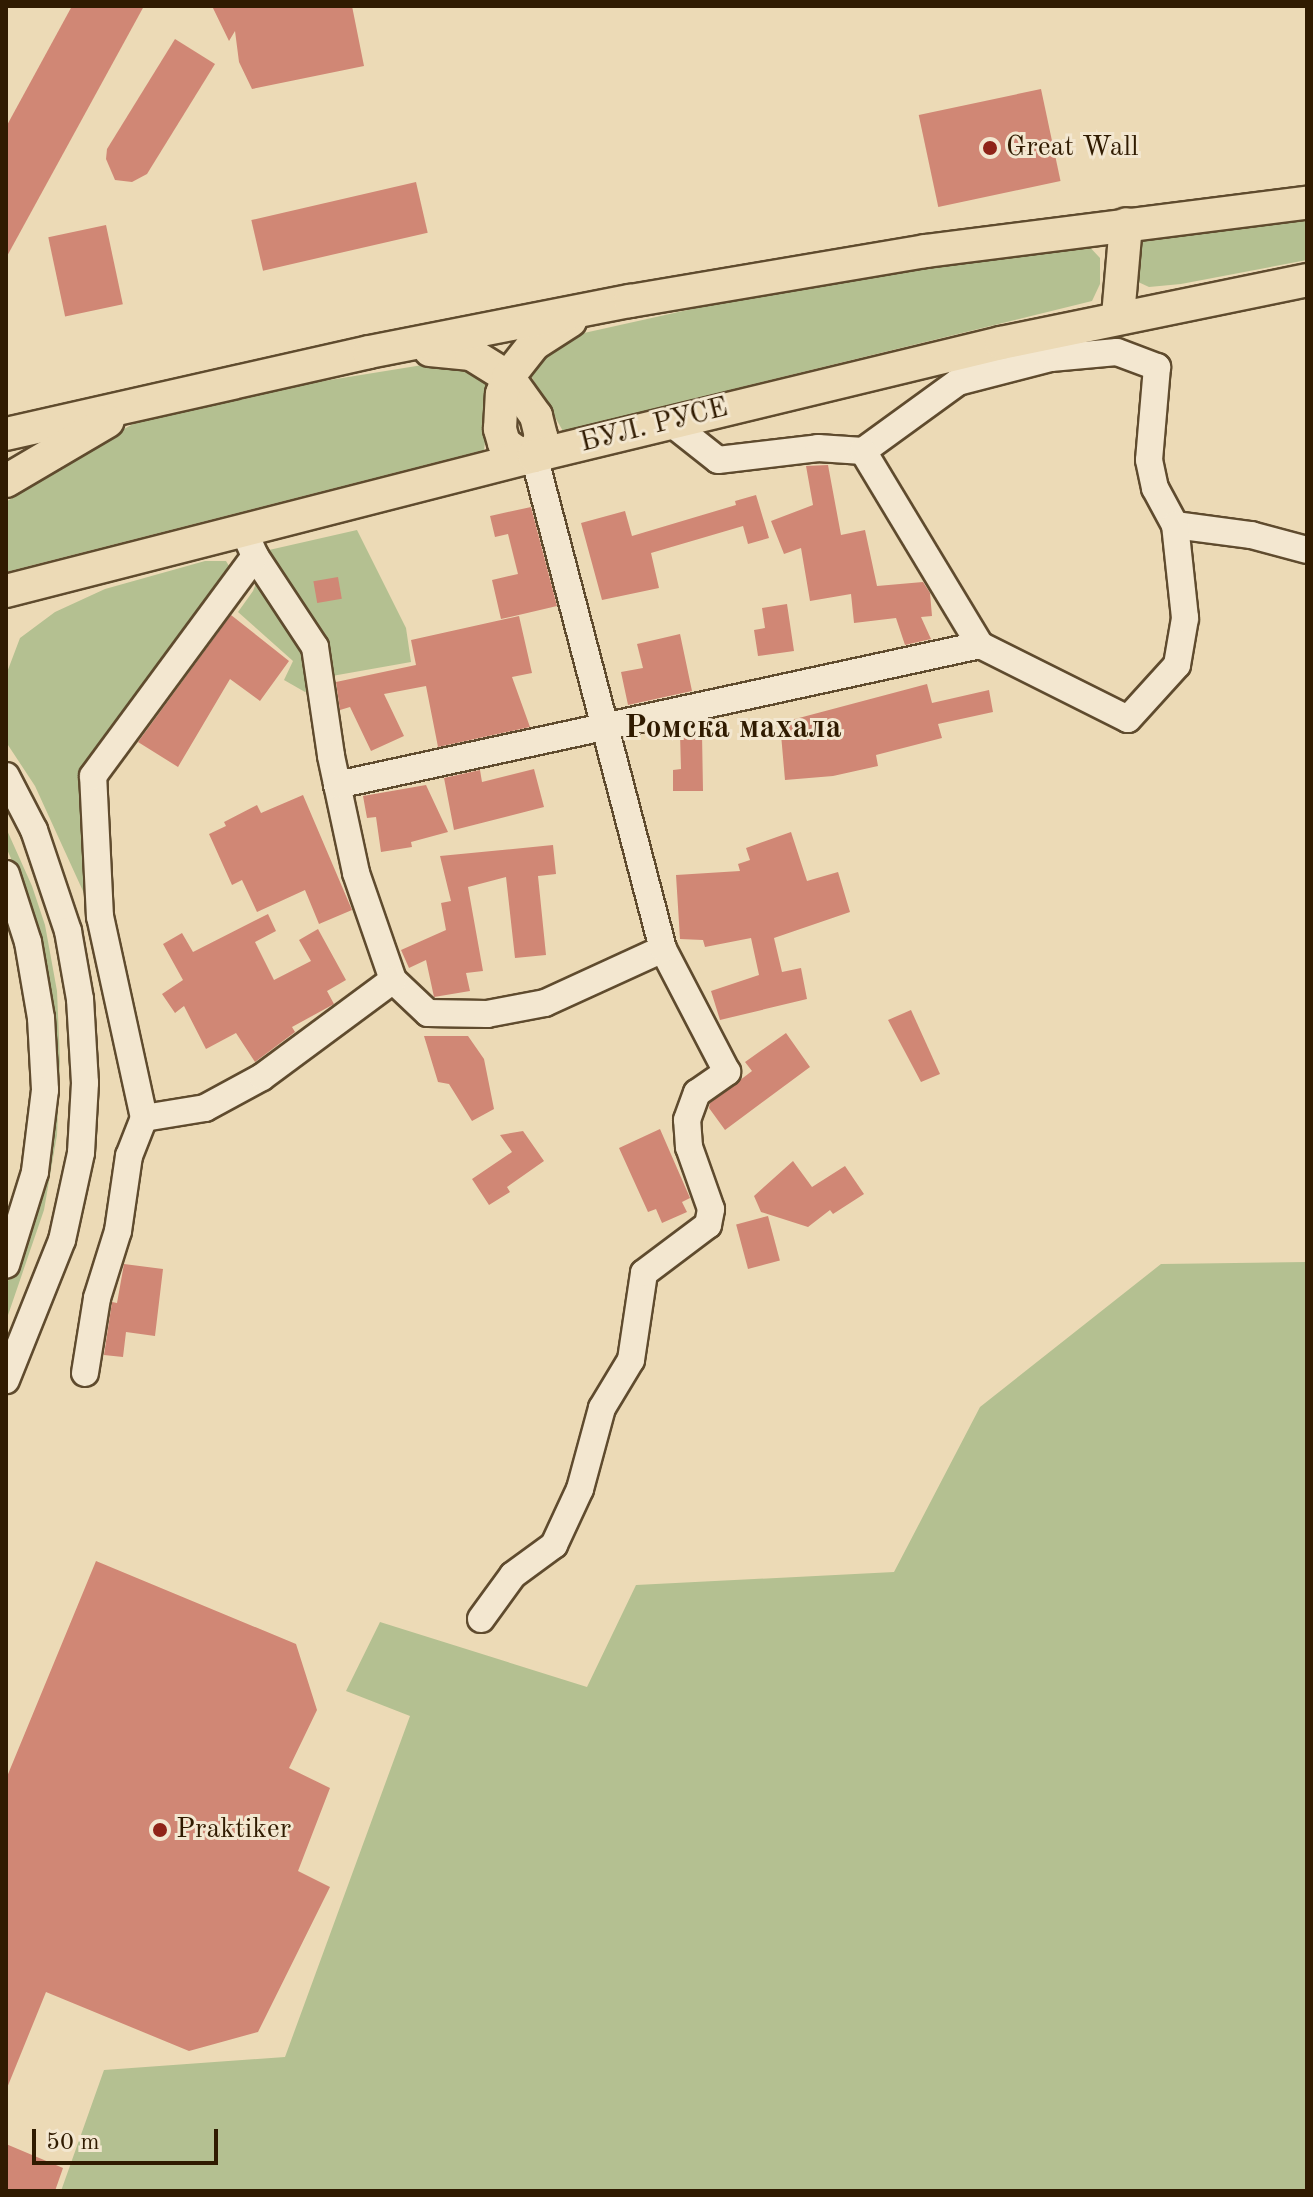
<!DOCTYPE html>
<meta charset="utf-8">
<style>
body{margin:0}
#map{position:relative;width:1313px;height:2197px;overflow:hidden;background:#ecdab6;font-family:"Old Standard TT",serif}
div>[style]{position:absolute}
.green>*{inset:0;background:#b4c091}
.building>*{inset:0;background:#d08775;transform-origin:0 0}
.roads{filter:drop-shadow(2px 0 #5f4b2e) drop-shadow(-2px 0 #5f4b2e) drop-shadow(0 2px #5f4b2e) drop-shadow(0 -2px #5f4b2e)}
.minor>*{height:26px;margin:-13px;padding:0 13px;transform-origin:13px;border-radius:13px;background:#f3e7d0}
.major>*{height:32px;margin:-16px;padding:0 16px;transform-origin:16px;border-radius:16px;background:#ecdab6}
.dots>*{width:22px;height:22px;translate:-50% -50%;box-sizing:border-box;border:4px solid #f3e7d0;border-radius:50%}
span{translate:-50% -50%;white-space:nowrap;text-align:center;line-height:1.15;-webkit-text-stroke:6px #f3e7d0;paint-order:stroke}
.poi-label{font-size:28px;color:#301b01}
.left{translate:0 -50%;text-align:left}
.street-label{font-size:28px;color:#301b01}
.quarter-label{font-size:32px;color:#301b01;font-weight:700}
.frame{position:absolute;inset:0;border:8px solid #301b01;pointer-events:none}
.scale{position:absolute;left:32px;top:2129px;width:186px;height:36px;box-sizing:border-box;border:4px solid #301b01;border-top:0;padding-left:10px;font-size:24px;line-height:28px;white-space:nowrap;color:#301b01;-webkit-text-stroke:6px #f3e7d0;paint-order:stroke}
</style>
<div id="map">
<div class="green">
<div style="clip-path:polygon(1307px 211px,1307px 260px,1181px 284px,1149px 287px,1136px 281px,1137px 253px,1143px 235px)"></div>
<div style="clip-path:polygon(1085px 242px,1100px 258px,1100px 284px,1092px 301px,563px 431px,531px 376px,536px 362px,551px 347px,575px 335px,769px 292px)"></div>
<div style="clip-path:polygon(435px 363px,459px 363px,492px 384px,484px 450px,6px 572px,6px 502px,72px 458px,133px 424px,199px 401px)"></div>
<div style="clip-path:polygon(357px 530px,406px 628px,411px 662px,332px 676px,305px 692px,284px 680px,293px 661px,238px 612px,253px 591px,269px 550px)"></div>
<div style="clip-path:polygon(205px 561px,226px 561px,232px 571px,87px 764px,93px 913px,35px 786px,6px 742px,6px 675px,20px 638px,55px 612px,105px 589px)"></div>
<div style="clip-path:polygon(6px 828px,32px 886px,45px 925px,57px 991px,60px 1061px,57px 1135px,44px 1210px,6px 1321px,6px 1287px,21px 1244px,40px 1169px,16px 870px,6px 847px)"></div>
<div style="clip-path:polygon(1307px 1262px,1307px 2191px,61px 2191px,104px 2070px,285px 2057px,410px 1716px,346px 1691px,380px 1622px,587px 1687px,636px 1585px,894px 1572px,980px 1407px,1161px 1264px)"></div>
</div>
<div class="building">
<div style="clip-path:polygon(72px 6px,144px 6px,6px 258px,6px 127px)"></div>
<div style="clip-path:polygon(212px 6px,352px 6px,364px 66px,252px 89px,239px 62px,235px 31px,229px 41px)"></div>
<div style="clip-path:polygon(175px 39px,215px 64px,147px 174px,132px 182px,115px 180px,106px 159px,107px 149px)"></div>
<div style="left:1041px;top:89px;width:94px;height:125px;rotate:78deg"></div>
<div style="left:416px;top:182px;width:52px;height:169px;rotate:77deg"></div>
<div style="left:106px;top:225px;width:81px;height:59px;rotate:78deg"></div>
<div style="clip-path:polygon(828px 465px,841px 535px,865px 530px,877px 586px,923px 582px,930px 593px,932px 616px,921px 617px,931px 639px,905px 645px,896px 618px,854px 623px,851px 594px,810px 601px,801px 548px,784px 554px,771px 521px,813px 505px,806px 466px)"></div>
<div style="clip-path:polygon(756px 495px,769px 538px,748px 544px,743px 526px,651px 553px,659px 588px,602px 600px,581px 523px,625px 511px,632px 536px,736px 505px,735px 501px)"></div>
<div style="clip-path:polygon(531px 507px,557px 606px,501px 619px,492px 580px,518px 574px,508px 534px,495px 537px,490px 516px)"></div>
<div style="left:338px;top:577px;width:22px;height:25px;rotate:80deg"></div>
<div style="clip-path:polygon(787px 604px,794px 651px,758px 656px,754px 630px,765px 628px,762px 608px)"></div>
<div style="clip-path:polygon(231px 615px,289px 661px,260px 701px,230px 679px,178px 767px,138px 742px)"></div>
<div style="clip-path:polygon(519px 616px,532px 673px,512px 677px,530px 727px,438px 747px,426px 686px,384px 694px,404px 736px,371px 751px,350px 707px,340px 710px,336px 682px,416px 665px,411px 640px)"></div>
<div style="clip-path:polygon(680px 634px,692px 691px,628px 705px,621px 672px,643px 668px,637px 644px)"></div>
<div style="clip-path:polygon(927px 684px,932px 703px,989px 690px,993px 712px,938px 724px,942px 738px,876px 755px,878px 766px,833px 776px,785px 780px,780px 723px)"></div>
<div style="clip-path:polygon(702px 733px,703px 791px,673px 791px,673px 770px,681px 769px,680px 734px)"></div>
<div style="clip-path:polygon(534px 769px,544px 807px,454px 830px,444px 778px,480px 770px,482px 782px)"></div>
<div style="clip-path:polygon(426px 785px,448px 832px,411px 842px,412px 847px,381px 852px,376px 817px,367px 818px,363px 796px)"></div>
<div style="clip-path:polygon(303px 795px,352px 910px,319px 924px,305px 890px,257px 912px,242px 880px,232px 885px,209px 834px,226px 826px,224px 822px,257px 805px,261px 813px)"></div>
<div style="clip-path:polygon(791px 832px,807px 881px,838px 872px,850px 912px,774px 938px,782px 972px,801px 968px,807px 999px,720px 1020px,711px 991px,759px 975px,751px 938px,705px 947px,703px 940px,680px 939px,676px 875px,740px 871px,738px 864px,750px 860px,746px 848px)"></div>
<div style="clip-path:polygon(553px 845px,556px 874px,538px 876px,546px 955px,515px 958px,506px 877px,468px 887px,483px 971px,466px 973px,470px 991px,434px 997px,426px 960px,409px 968px,401px 950px,446px 930px,441px 903px,451px 901px,440px 856px)"></div>
<div style="clip-path:polygon(268px 914px,276px 931px,255px 942px,274px 980px,311px 961px,299px 940px,318px 929px,346px 980px,327px 991px,334px 1004px,292px 1027px,295px 1032px,255px 1062px,236px 1033px,206px 1049px,184px 1006px,175px 1013px,162px 994px,183px 980px,163px 944px,182px 933px,193px 952px)"></div>
<div style="clip-path:polygon(911px 1010px,940px 1074px,921px 1082px,888px 1020px)"></div>
<div style="clip-path:polygon(786px 1033px,810px 1067px,725px 1130px,709px 1108px,710px 1103px,752px 1071px,745px 1062px)"></div>
<div style="clip-path:polygon(424px 1036px,468px 1036px,484px 1059px,494px 1109px,472px 1121px,449px 1084px,438px 1082px)"></div>
<div style="clip-path:polygon(660px 1129px,690px 1198px,682px 1202px,687px 1212px,662px 1223px,656px 1209px,648px 1212px,619px 1148px)"></div>
<div style="clip-path:polygon(523px 1131px,544px 1161px,507px 1187px,510px 1192px,489px 1205px,472px 1179px,512px 1152px,500px 1135px)"></div>
<div style="clip-path:polygon(793px 1161px,812px 1187px,845px 1166px,864px 1194px,833px 1214px,830px 1210px,808px 1227px,761px 1212px,754px 1196px)"></div>
<div style="left:768px;top:1216px;width:46px;height:33px;rotate:75deg"></div>
<div style="clip-path:polygon(124px 1264px,163px 1269px,155px 1336px,126px 1332px,123px 1357px,104px 1355px,112px 1302px,117px 1303px)"></div>
<div style="clip-path:polygon(96px 1561px,296px 1644px,317px 1710px,289px 1768px,330px 1788px,298px 1871px,330px 1887px,258px 2032px,189px 2051px,46px 1992px,7px 2088px,6px 1779px)"></div>
<div style="clip-path:polygon(6px 2144px,63px 2168px,55px 2191px,6px 2191px)"></div>
</div>
<div class="roads">
<div class="minor">
<div style="left:670px;top:422px;width:61px;rotate:38.4deg"></div>
<div style="left:718px;top:460px;width:101px;rotate:-6.8deg"></div>
<div style="left:818px;top:448px;width:45px;rotate:3.8deg"></div>
<div style="left:863px;top:451px;width:117px;rotate:-36deg"></div>
<div style="left:958px;top:382px;width:96px;rotate:-14.5deg"></div>
<div style="left:1051px;top:358px;width:66px;rotate:-5.2deg"></div>
<div style="left:1117px;top:352px;width:43px;rotate:20.6deg"></div>
<div style="left:1157px;top:367px;width:93px;rotate:94.9deg"></div>
<div style="left:1149px;top:460px;width:29px;rotate:78deg"></div>
<div style="left:1155px;top:488px;width:42px;rotate:61.6deg"></div>
<div style="left:1175px;top:525px;width:77px;rotate:7.5deg"></div>
<div style="left:1251px;top:535px;width:58px;rotate:15deg"></div>
<div style="left:863px;top:451px;width:227px;rotate:58.9deg"></div>
<div style="left:980px;top:645px;width:165px;rotate:26.6deg"></div>
<div style="left:1128px;top:719px;width:73px;rotate:-47.8deg"></div>
<div style="left:1177px;top:665px;width:48px;rotate:-80.3deg"></div>
<div style="left:1185px;top:618px;width:94px;rotate:-96.1deg"></div>
<div style="left:243px;top:529px;width:30px;rotate:66deg"></div>
<div style="left:255px;top:556px;width:109px;rotate:56.6deg"></div>
<div style="left:315px;top:647px;width:110px;rotate:81.6deg"></div>
<div style="left:331px;top:756px;width:120px;rotate:77.9deg"></div>
<div style="left:356px;top:873px;width:113px;rotate:70.9deg"></div>
<div style="left:393px;top:980px;width:48px;rotate:43.3deg"></div>
<div style="left:428px;top:1013px;width:59px;rotate:1deg"></div>
<div style="left:487px;top:1014px;width:59px;rotate:-10.7deg"></div>
<div style="left:545px;top:1003px;width:130px;rotate:-24.6deg"></div>
<div style="left:6px;top:776px;width:61px;rotate:62.6deg"></div>
<div style="left:34px;top:830px;width:107px;rotate:71.4deg"></div>
<div style="left:68px;top:931px;width:69px;rotate:80deg"></div>
<div style="left:80px;top:999px;width:84px;rotate:86.6deg"></div>
<div style="left:85px;top:1083px;width:70px;rotate:93.3deg"></div>
<div style="left:81px;top:1153px;width:89px;rotate:102.3deg"></div>
<div style="left:62px;top:1240px;width:151px;rotate:111.8deg"></div>
<div style="left:337px;top:785px;width:658px;rotate:-12.28deg"></div>
<div style="left:6px;top:874px;width:71px;rotate:72.1deg"></div>
<div style="left:28px;top:942px;width:77px;rotate:80.3deg"></div>
<div style="left:41px;top:1018px;width:72px;rotate:86.8deg"></div>
<div style="left:45px;top:1090px;width:83px;rotate:97deg"></div>
<div style="left:35px;top:1172px;width:97px;rotate:107.3deg"></div>
<div style="left:144px;top:1118px;width:206px;rotate:-102.3deg"></div>
<div style="left:100px;top:917px;width:141px;rotate:-92.8deg"></div>
<div style="left:93px;top:776px;width:273px;rotate:-53.6deg"></div>
<div style="left:85px;top:1373px;width:76px;rotate:-80.9deg"></div>
<div style="left:97px;top:1298px;width:70px;rotate:-72.6deg"></div>
<div style="left:118px;top:1231px;width:76px;rotate:-81.7deg"></div>
<div style="left:129px;top:1156px;width:41px;rotate:-68.5deg"></div>
<div style="left:144px;top:1118px;width:62px;rotate:-9.3deg"></div>
<div style="left:205px;top:1108px;width:65px;rotate:-28.5deg"></div>
<div style="left:262px;top:1077px;width:163px;rotate:-36.5deg"></div>
<div style="left:481px;top:1619px;width:54px;rotate:-54deg"></div>
<div style="left:513px;top:1575px;width:51px;rotate:-36.2deg"></div>
<div style="left:554px;top:1545px;width:62px;rotate:-65.1deg"></div>
<div style="left:580px;top:1489px;width:84px;rotate:-74.8deg"></div>
<div style="left:602px;top:1408px;width:56px;rotate:-58.9deg"></div>
<div style="left:631px;top:1360px;width:88px;rotate:-81.5deg"></div>
<div style="left:644px;top:1273px;width:80px;rotate:-36.9deg"></div>
<div style="left:708px;top:1225px;width:16px;rotate:-79deg"></div>
<div style="left:711px;top:1209px;width:66px;rotate:-109.5deg"></div>
<div style="left:689px;top:1147px;width:27px;rotate:-94deg"></div>
<div style="left:687px;top:1120px;width:29px;rotate:-70deg"></div>
<div style="left:697px;top:1093px;width:37px;rotate:-35deg"></div>
<div style="left:727px;top:1072px;width:139px;rotate:-117.5deg"></div>
<div style="left:663px;top:949px;width:510px;rotate:-104.66deg"></div>
</div>
<div class="major">
<div style="left:1118px;top:316px;width:92px;rotate:-85deg"></div>
<div style="left:430px;top:350px;width:41px;rotate:5.6deg"></div>
<div style="left:471px;top:354px;width:44px;rotate:31.9deg"></div>
<div style="left:508px;top:377px;width:48px;rotate:54.3deg"></div>
<div style="left:536px;top:416px;width:21px;rotate:76deg"></div>
<div style="left:541px;top:436px;width:21px;rotate:109deg"></div>
<div style="left:534px;top:456px;width:18px;rotate:-167deg"></div>
<div style="left:516px;top:452px;width:15px;rotate:-143deg"></div>
<div style="left:504px;top:443px;width:15px;rotate:-106deg"></div>
<div style="left:500px;top:429px;width:35px;rotate:-87deg"></div>
<div style="left:502px;top:394px;width:18px;rotate:-71deg"></div>
<div style="left:508px;top:377px;width:42px;rotate:-51.8deg"></div>
<div style="left:534px;top:344px;width:43px;rotate:-32.6deg"></div>
<div style="left:6px;top:434px;width:372px;rotate:-12.7deg"></div>
<div style="left:369px;top:352px;width:266px;rotate:-11.1deg"></div>
<div style="left:630px;top:301px;width:299px;rotate:-9.6deg"></div>
<div style="left:925px;top:251px;width:385px;rotate:-7.2deg"></div>
<div style="left:6px;top:481px;width:118px;rotate:-30.5deg"></div>
<div style="left:6px;top:591px;width:545px;rotate:-14.34deg"></div>
<div style="left:534px;top:456px;width:480px;rotate:-13.6deg"></div>
<div style="left:1001px;top:343px;width:312px;rotate:-11.6deg"></div>
</div>
</div>
<div class="dots">
<div style="left:990px;top:148px;background:#8f2418"></div>
<div style="left:160px;top:1830px;background:#8f2418"></div>
</div>
<div class="poi-label">
<span class="left" style="left:1006px;top:148px">Great Wall</span>
<span class="left" style="left:176px;top:1830px">Praktiker</span>
</div>
<div class="street-label">
<span style="left:654px;top:426px;rotate:-14deg">БУЛ. РУСЕ</span>
</div>
<div class="quarter-label">
<span style="left:733px;top:729px">Ромска махала</span>
</div>
<div class="frame"></div>
<div class="scale">50 m</div>
</div>
